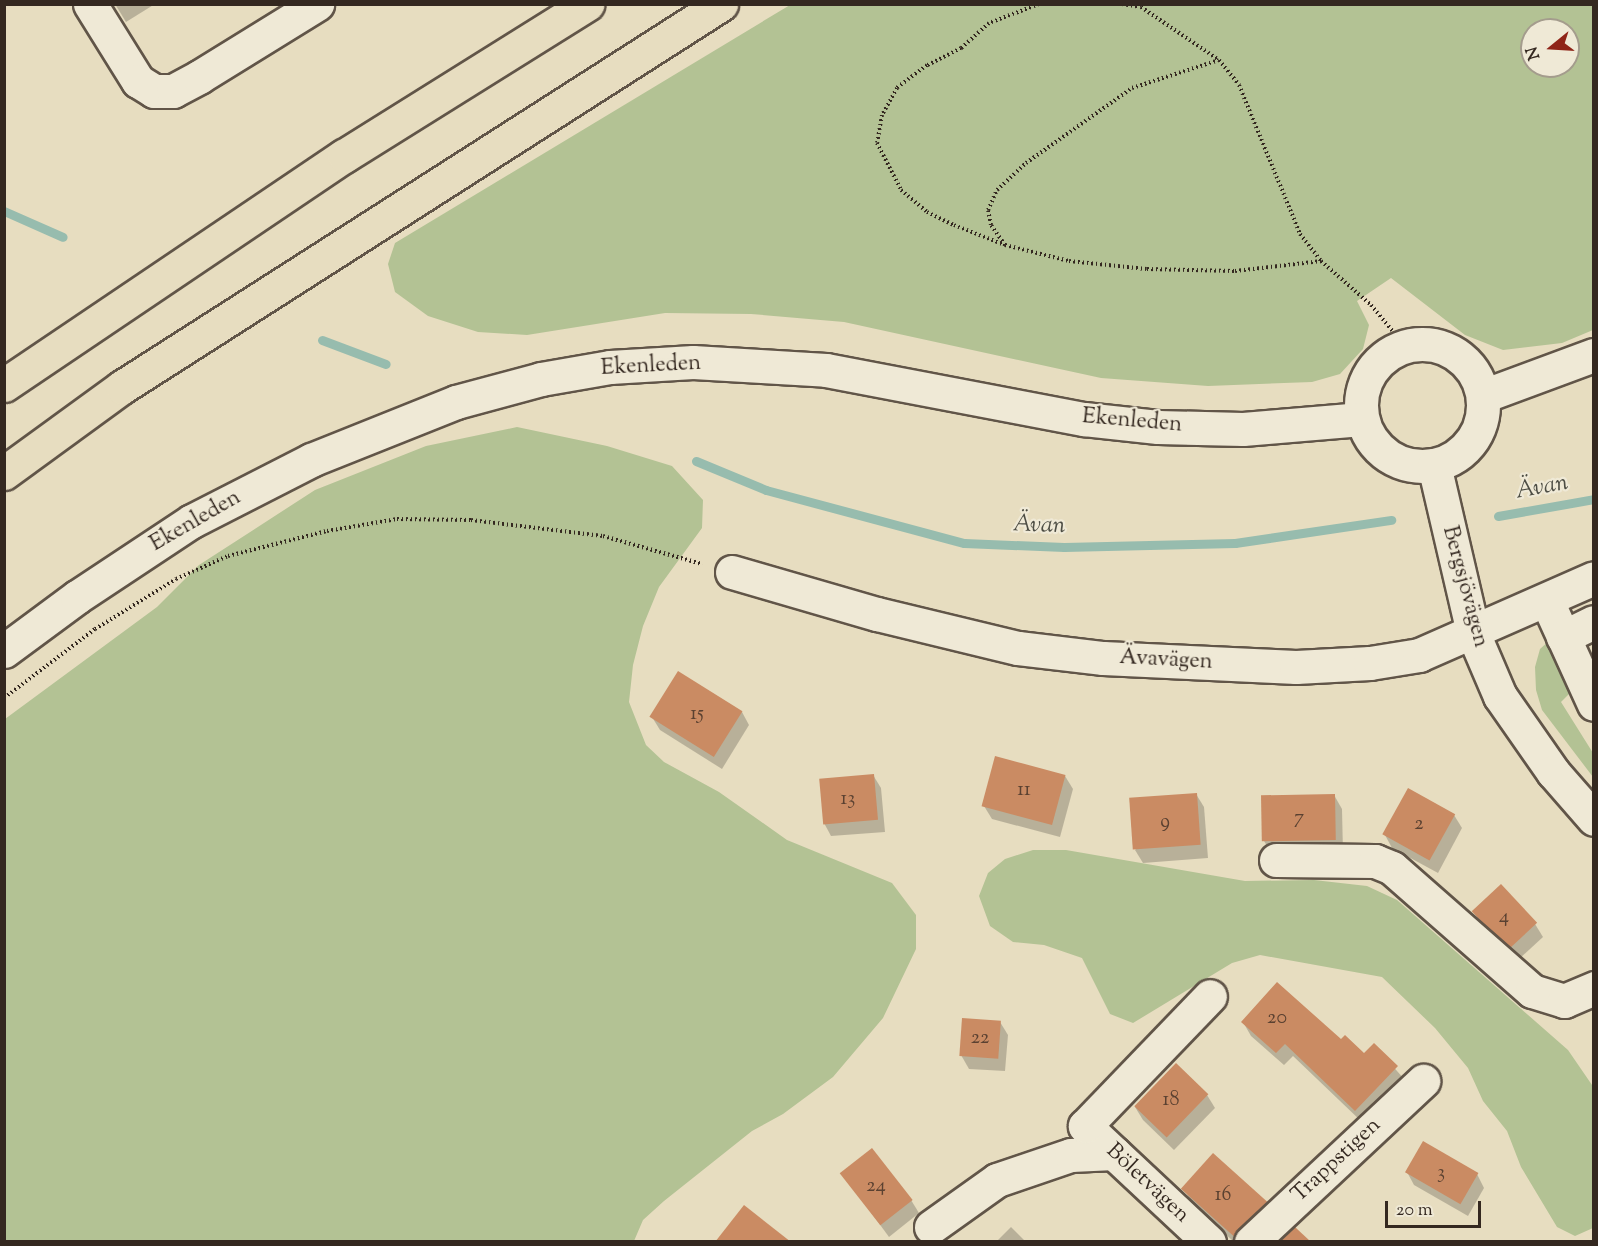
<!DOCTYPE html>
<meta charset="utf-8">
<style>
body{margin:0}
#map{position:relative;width:1598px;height:1246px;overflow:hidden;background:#e7ddc0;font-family:"Sorts Mill Goudy",serif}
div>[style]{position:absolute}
.green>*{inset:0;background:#b3c294}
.shadow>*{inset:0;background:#0003}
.stream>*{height:9px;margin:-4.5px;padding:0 4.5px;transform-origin:4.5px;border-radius:4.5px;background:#97bcae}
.building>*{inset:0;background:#ca8b63;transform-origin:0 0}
.path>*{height:4px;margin-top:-2px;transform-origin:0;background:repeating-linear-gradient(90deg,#342820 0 1.5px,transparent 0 4.5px)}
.roads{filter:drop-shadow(2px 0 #615548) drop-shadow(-2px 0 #615548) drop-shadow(0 2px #615548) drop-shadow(0 -2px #615548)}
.minor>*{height:33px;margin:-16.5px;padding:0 16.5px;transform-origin:16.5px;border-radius:16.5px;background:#efe9d6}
.minor>.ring{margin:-16.5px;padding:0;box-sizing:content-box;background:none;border:33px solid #efe9d6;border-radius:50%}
.highway>*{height:33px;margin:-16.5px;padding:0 16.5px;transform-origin:16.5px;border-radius:16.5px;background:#e7ddc0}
span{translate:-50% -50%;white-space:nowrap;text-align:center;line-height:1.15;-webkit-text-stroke:4.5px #efe9d6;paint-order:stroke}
.number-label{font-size:20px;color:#5a4131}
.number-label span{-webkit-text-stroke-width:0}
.street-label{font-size:22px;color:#342820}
.water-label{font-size:24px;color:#4d4d44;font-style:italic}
.frame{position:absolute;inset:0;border:6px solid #342820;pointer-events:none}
.north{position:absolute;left:1520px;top:18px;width:60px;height:60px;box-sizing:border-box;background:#efe9d6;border:2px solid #a49c8d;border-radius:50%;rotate:252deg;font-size:16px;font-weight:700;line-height:24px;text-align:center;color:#342820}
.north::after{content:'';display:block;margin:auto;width:21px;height:27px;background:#8f2418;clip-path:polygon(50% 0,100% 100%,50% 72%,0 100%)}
.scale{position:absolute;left:1385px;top:1201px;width:96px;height:27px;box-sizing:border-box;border:3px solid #342820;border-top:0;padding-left:8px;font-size:18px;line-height:21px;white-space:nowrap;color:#342820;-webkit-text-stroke:4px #efe9d6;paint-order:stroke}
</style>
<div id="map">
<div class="green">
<div style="clip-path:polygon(evenodd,790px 5px,1593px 5px,1593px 330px,1562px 343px,1503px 350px,1465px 335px,1391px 278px,1357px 301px,1369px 325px,1363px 349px,1340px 374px,1312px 382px,1208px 386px,1101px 378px,844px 322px,751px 314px,665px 313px,527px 335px,478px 332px,428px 316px,395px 292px,388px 264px,395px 243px,790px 5px,1532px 30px,1568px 30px,1568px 66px,1532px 66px,1532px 30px)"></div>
<div style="clip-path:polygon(517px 427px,607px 446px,672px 466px,703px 500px,702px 528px,659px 587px,643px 626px,633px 665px,629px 702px,646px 745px,664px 762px,719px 792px,787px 840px,892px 883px,916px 915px,916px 949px,883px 1018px,833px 1077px,783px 1114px,752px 1131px,664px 1201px,643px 1220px,634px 1241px,5px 1241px,5px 719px,157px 607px,199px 565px,315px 490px,426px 446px)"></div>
<div style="clip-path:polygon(1549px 641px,1579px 684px,1561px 702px,1593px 753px,1593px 777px,1542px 710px,1536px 690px,1535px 667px,1540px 649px)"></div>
<div style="clip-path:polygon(1033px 850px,1066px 850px,1245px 881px,1314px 880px,1367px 886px,1397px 900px,1568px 1050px,1592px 1085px,1593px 1228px,1575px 1236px,1557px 1227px,1521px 1167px,1507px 1131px,1483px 1101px,1468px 1068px,1435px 1028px,1382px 977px,1260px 955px,1232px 963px,1133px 1023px,1110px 1014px,1082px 958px,1044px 945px,1013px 942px,990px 926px,979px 896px,988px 873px,1005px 859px)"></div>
</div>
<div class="shadow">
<div style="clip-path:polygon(115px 4px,155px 4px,126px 22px)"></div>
<div style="clip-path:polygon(742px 712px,749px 725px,722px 769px,660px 730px,652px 717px)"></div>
<div style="clip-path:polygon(873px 775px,881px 788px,885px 832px,831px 836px,824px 823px)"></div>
<div style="clip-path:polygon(1065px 776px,1073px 789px,1060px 837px,992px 819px,984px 806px)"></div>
<div style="clip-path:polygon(1196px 794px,1204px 807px,1208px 858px,1143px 863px,1135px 850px)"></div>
<div style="clip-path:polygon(1334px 795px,1342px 809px,1343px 853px,1272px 854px,1264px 841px)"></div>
<div style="clip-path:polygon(1454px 815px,1462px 828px,1438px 873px,1392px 848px,1385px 835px)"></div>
<div style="clip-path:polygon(1474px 911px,1535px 924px,1543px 937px,1519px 959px,1481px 924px)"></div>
<div style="clip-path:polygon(1000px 1022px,1008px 1035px,1005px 1071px,969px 1069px,961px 1055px)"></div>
<div style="clip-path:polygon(1243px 1022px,1341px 1041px,1364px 1056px,1374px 1045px,1405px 1080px,1363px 1123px,1293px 1056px,1284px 1065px,1251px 1036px)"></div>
<div style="clip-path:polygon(1207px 1095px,1215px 1108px,1174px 1150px,1143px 1120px,1135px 1107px)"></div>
<div style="clip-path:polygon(1407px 1172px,1477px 1174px,1484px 1188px,1468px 1216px,1414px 1185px)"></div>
<div style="clip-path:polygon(842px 1173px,911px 1200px,919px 1213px,889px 1237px)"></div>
<div style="clip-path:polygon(1186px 1192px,1265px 1203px,1273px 1216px,1248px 1242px,1234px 1242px,1194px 1205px)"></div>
<div style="clip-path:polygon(1011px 1227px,1026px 1242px,996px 1242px)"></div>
</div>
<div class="stream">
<div style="left:4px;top:211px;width:64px;rotate:23.8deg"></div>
<div style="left:322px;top:340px;width:68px;rotate:20.6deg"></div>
<div style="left:696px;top:461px;width:76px;rotate:22.5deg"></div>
<div style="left:766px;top:490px;width:205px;rotate:15deg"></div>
<div style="left:964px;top:543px;width:100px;rotate:2.3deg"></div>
<div style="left:1064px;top:547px;width:171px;rotate:-1.3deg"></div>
<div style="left:1235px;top:543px;width:158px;rotate:-8.4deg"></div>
<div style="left:1498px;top:516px;width:97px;rotate:-10deg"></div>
</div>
<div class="building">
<div style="left:678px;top:671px;width:76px;height:54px;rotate:32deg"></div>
<div style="left:995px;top:756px;width:73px;height:52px;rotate:15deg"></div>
<div style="left:874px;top:774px;width:46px;height:55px;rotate:85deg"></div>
<div style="left:1408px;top:788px;width:54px;height:53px;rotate:29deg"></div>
<div style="left:1197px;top:793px;width:52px;height:68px;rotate:86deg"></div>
<div style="left:1335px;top:794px;width:46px;height:74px;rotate:89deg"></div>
<div style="left:1501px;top:884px;width:53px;height:40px;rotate:47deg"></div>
<div style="clip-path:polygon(1277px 982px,1341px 1039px,1345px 1035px,1364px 1053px,1374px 1043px,1398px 1066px,1355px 1111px,1285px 1044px,1276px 1053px,1241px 1022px)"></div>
<div style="left:962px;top:1018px;width:39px;height:38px;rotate:4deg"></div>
<div style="left:1176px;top:1063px;width:45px;height:60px;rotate:44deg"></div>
<div style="left:1423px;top:1141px;width:64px;height:36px;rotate:30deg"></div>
<div style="left:872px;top:1148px;width:66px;height:41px;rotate:52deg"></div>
<div style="left:1213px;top:1153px;width:73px;height:48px;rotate:42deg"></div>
<div style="clip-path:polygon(744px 1205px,791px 1242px,715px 1242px)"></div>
<div style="clip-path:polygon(1295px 1227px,1311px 1242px,1279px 1242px)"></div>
</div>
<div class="path">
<div style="left:1039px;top:4px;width:53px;rotate:159.2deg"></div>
<div style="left:989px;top:23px;width:38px;rotate:138deg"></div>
<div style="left:961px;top:48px;width:38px;rotate:153deg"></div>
<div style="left:927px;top:65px;width:38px;rotate:143deg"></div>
<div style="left:897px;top:88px;width:31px;rotate:119deg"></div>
<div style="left:882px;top:115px;width:28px;rotate:100deg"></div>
<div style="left:877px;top:143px;width:53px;rotate:62.9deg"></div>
<div style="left:901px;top:190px;width:34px;rotate:40deg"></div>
<div style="left:927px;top:212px;width:30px;rotate:26deg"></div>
<div style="left:954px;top:225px;width:55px;rotate:21.4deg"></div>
<div style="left:1005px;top:245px;width:66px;rotate:14deg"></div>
<div style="left:1069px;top:261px;width:78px;rotate:5.9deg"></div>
<div style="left:1147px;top:269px;width:88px;rotate:1.3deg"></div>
<div style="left:1235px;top:271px;width:87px;rotate:-6.6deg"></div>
<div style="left:1122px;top:4px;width:19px;rotate:9deg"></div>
<div style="left:1141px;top:7px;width:94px;rotate:34.2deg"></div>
<div style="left:1219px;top:60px;width:32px;rotate:51deg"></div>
<div style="left:1239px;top:85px;width:161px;rotate:67.7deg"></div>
<div style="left:1300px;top:234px;width:34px;rotate:52deg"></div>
<div style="left:1321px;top:261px;width:67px;rotate:41.3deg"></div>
<div style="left:1371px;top:305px;width:53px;rotate:50.3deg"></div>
<div style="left:1005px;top:245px;width:24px;rotate:-125deg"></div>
<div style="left:991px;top:225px;width:15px;rotate:-101deg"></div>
<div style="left:988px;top:210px;width:22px;rotate:-66deg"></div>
<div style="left:997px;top:190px;width:40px;rotate:-43deg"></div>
<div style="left:1026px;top:163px;width:130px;rotate:-35.3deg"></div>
<div style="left:1132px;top:88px;width:91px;rotate:-17.8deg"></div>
<div style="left:4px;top:698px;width:114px;rotate:-37.2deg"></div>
<div style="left:95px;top:629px;width:95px;rotate:-31.7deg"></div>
<div style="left:176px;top:579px;width:57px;rotate:-23.9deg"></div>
<div style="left:228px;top:556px;width:102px;rotate:-14.2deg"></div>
<div style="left:327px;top:531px;width:71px;rotate:-9.7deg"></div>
<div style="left:397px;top:519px;width:74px;rotate:0.8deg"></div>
<div style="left:471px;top:520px;width:133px;rotate:6.9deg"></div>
<div style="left:603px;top:536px;width:103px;rotate:15.8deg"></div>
</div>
<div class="roads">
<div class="minor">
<div style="left:90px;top:4px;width:91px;rotate:58.1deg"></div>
<div style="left:138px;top:81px;width:19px;rotate:32deg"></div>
<div style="left:154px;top:91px;width:19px"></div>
<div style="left:173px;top:91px;width:30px;rotate:-28deg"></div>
<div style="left:199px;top:77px;width:139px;rotate:-31.7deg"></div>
<div class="ring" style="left:1361px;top:344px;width:89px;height:89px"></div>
<div style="left:1483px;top:396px;width:118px;rotate:-20.3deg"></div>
<div style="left:1434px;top:465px;width:172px;rotate:76.9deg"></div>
<div style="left:1473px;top:633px;width:69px;rotate:66.8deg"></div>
<div style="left:1500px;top:696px;width:93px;rotate:55.1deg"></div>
<div style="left:1553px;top:772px;width:62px;rotate:48.9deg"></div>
<div style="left:732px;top:572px;width:151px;rotate:16.2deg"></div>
<div style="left:877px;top:614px;width:145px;rotate:13.6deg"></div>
<div style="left:1018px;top:648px;width:86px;rotate:6.7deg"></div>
<div style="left:1103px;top:658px;width:193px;rotate:2.7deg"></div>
<div style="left:1296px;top:667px;width:74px;rotate:-3.1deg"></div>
<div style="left:1370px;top:663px;width:50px;rotate:-9.3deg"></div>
<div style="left:1419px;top:655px;width:191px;rotate:-23.7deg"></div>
<div style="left:1547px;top:601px;width:113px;rotate:65.5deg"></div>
<div style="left:1563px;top:637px;width:34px;rotate:-26deg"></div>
<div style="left:4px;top:651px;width:91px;rotate:-36.5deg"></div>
<div style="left:77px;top:597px;width:138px;rotate:-33.5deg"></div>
<div style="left:192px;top:521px;width:134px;rotate:-27.1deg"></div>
<div style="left:311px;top:460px;width:156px;rotate:-21.8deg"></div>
<div style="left:456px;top:402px;width:88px;rotate:-15.1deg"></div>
<div style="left:541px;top:379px;width:70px;rotate:-9.9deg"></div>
<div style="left:610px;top:367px;width:83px;rotate:-3.4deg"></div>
<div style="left:693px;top:362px;width:133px;rotate:3.4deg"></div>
<div style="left:826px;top:370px;width:263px;rotate:10.8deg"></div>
<div style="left:1084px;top:419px;width:74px;rotate:6.2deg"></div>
<div style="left:1158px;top:427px;width:85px;rotate:1.3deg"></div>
<div style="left:1243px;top:429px;width:119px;rotate:-4.8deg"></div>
<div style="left:1276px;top:860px;width:99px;rotate:0.6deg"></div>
<div style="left:1375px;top:861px;width:18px;rotate:22deg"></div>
<div style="left:1392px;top:868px;width:186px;rotate:41.3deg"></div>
<div style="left:1532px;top:991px;width:34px;rotate:17deg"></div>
<div style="left:1564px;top:1001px;width:33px;rotate:-23deg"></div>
<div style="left:931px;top:1227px;width:81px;rotate:-35.5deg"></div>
<div style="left:997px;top:1180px;width:78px;rotate:-18.7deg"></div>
<div style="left:1071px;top:1155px;width:43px;rotate:-2.7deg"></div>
<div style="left:1209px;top:1242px;width:170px;rotate:-136.9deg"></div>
<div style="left:1085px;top:1126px;width:180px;rotate:-46.1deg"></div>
<div style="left:1251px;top:1242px;width:236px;rotate:-43.1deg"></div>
</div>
<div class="highway">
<div style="left:4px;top:385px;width:410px;rotate:-34deg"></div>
<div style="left:344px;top:156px;width:287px;rotate:-32deg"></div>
<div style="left:4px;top:473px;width:146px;rotate:-36.1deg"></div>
<div style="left:122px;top:387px;width:711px;rotate:-32.59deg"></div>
</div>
</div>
<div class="number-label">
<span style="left:697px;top:714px">15</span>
<span style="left:1024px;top:790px">11</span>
<span style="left:848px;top:799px">13</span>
<span style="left:1299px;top:818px">7</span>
<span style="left:1165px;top:822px">9</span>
<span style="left:1419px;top:824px">2</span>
<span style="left:1504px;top:917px">4</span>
<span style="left:1277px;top:1018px">20</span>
<span style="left:980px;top:1038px">22</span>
<span style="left:1171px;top:1100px">18</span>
<span style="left:1441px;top:1173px">3</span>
<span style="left:876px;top:1186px">24</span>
<span style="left:1223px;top:1195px">16</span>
</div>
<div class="street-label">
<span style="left:651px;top:367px;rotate:-3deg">Ekenleden</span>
<span style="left:1132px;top:422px;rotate:5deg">Ekenleden</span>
<span style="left:196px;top:522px;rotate:-30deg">Ekenleden</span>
<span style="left:1464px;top:587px;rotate:75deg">Bergsjövägen</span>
<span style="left:1166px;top:661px;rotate:3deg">Ävavägen</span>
<span style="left:1337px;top:1161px;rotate:-43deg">Trappstigen</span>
<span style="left:1147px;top:1184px;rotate:43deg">Böletvägen</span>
</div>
<div class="water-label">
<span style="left:1542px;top:488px;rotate:-10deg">Ävan</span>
<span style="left:1039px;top:526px;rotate:2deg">Ävan</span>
</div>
<div class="frame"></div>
<div class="north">N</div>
<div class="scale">20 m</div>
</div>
